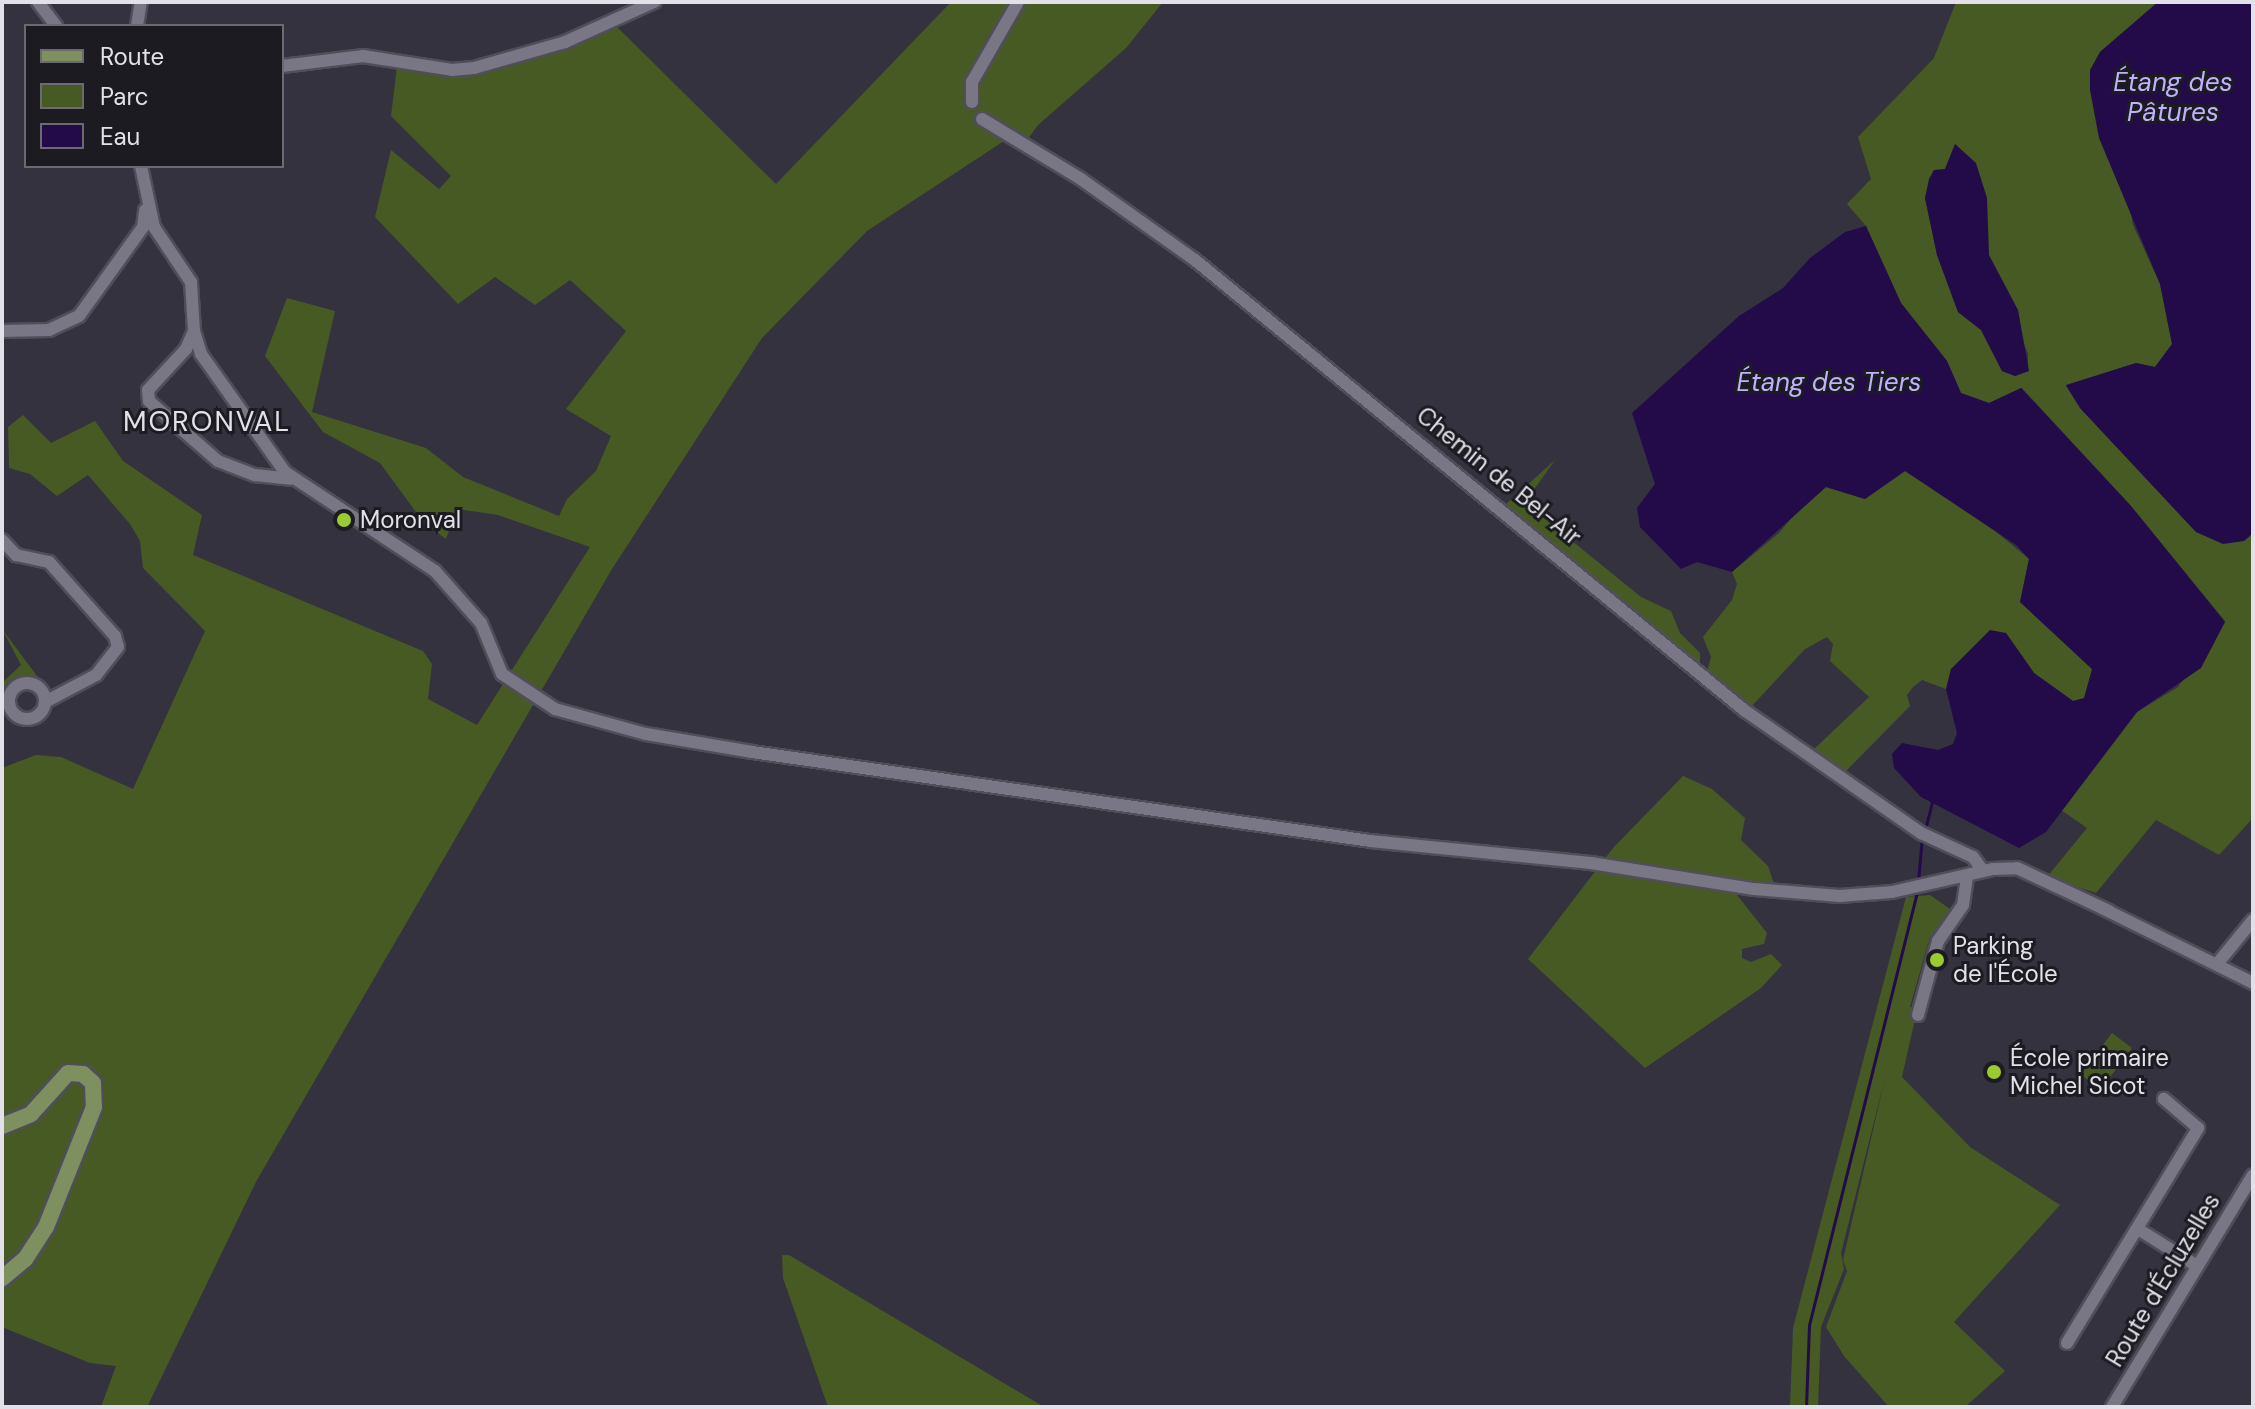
<!DOCTYPE html>
<meta charset="utf-8">
<style>
body{margin:0}
#map{position:relative;width:2255px;height:1409px;overflow:hidden;background:#34323f;font-family:"DM Sans",sans-serif}
div>[style]{position:absolute}
.green>*{inset:0;background:#475a23;transform-origin:0 0}
.water>*{inset:0;background:#220b48}
.stream>*{height:3px;margin:-1.5px;padding:0 1.5px;transform-origin:1.5px;border-radius:1.5px;background:#220b48}
.roads{filter:drop-shadow(2px 0 #4f4e59) drop-shadow(-2px 0 #4f4e59) drop-shadow(0 2px #4f4e59) drop-shadow(0 -2px #4f4e59)}
.minor>*{height:12px;margin:-6px;padding:0 6px;transform-origin:6px;border-radius:6px;background:#797685}
.minor>.ring{margin:-6px;padding:0;box-sizing:content-box;background:none;border:12px solid #797685;border-radius:50%}
.major>*{height:16px;margin:-8px;padding:0 8px;transform-origin:8px;border-radius:8px;background:#7e9060}
.dots>*{width:22px;height:22px;translate:-50% -50%;box-sizing:border-box;border:4px solid #1c1b21;border-radius:50%}
span{translate:-50% -50%;white-space:nowrap;text-align:center;line-height:1.15;-webkit-text-stroke:6px #1c1b21;paint-order:stroke}
.street-label{font-size:24px;color:#e2e1e9}
.poi-label{font-size:24px;color:#e2e1e9}
.left{translate:0 -50%;text-align:left}
.water-label{font-size:26px;color:#c0b1fd;font-style:italic}
.quarter-label{font-size:28px;color:#e2e1e9;letter-spacing:2px}
.frame{position:absolute;inset:0;border:4px solid #e2e1e9;pointer-events:none}
.legend{position:absolute;left:24px;top:24px;width:260px;height:144px;box-sizing:border-box;background:#1c1b21;border:2px solid #6b6a71;margin:0;padding:10px 14px;list-style:none;font-size:24px;color:#e2e1e9}
.legend li{display:flex;align-items:center;gap:16px;height:40px}
.legend b{width:40px;border:2px solid #6b6a71}
</style>
<div id="map">
<div class="green">
<div style="clip-path:polygon(951px 2px,1163px 2px,1126px 48px,1038px 125px,1025px 143px,1010px 137px,867px 231px,762px 338px,612px 569px,257px 1180px,147px 1407px,101px 1407px,116px 1366px,90px 1363px,2px 1327px,2px 768px,36px 755px,61px 757px,133px 789px,205px 631px,143px 568px,140px 541px,130px 524px,88px 475px,57px 496px,30px 474px,9px 468px,8px 427px,23px 415px,51px 443px,95px 421px,123px 461px,202px 515px,193px 555px,423px 651px,432px 664px,428px 699px,477px 725px,590px 547px,498px 515px,457px 509px,446px 539px,424px 523px,380px 463px,323px 432px,265px 356px,287px 298px,335px 311px,312px 412px,426px 448px,463px 477px,559px 516px,567px 499px,596px 471px,611px 436px,566px 409px,626px 331px,570px 280px,535px 305px,495px 277px,458px 304px,375px 217px,391px 150px,439px 189px,451px 176px,391px 116px,397px 66px,478px 75px,615px 25px,776px 184px)"></div>
<div style="clip-path:polygon(evenodd,1956px 2px,2158px 2px,2100px 52px,2133px 225px,2160px 284px,2172px 344px,2155px 367px,2136px 363px,2066px 386px,2080px 408px,2196px 532px,2244px 541px,2253px 533px,2253px 818px,2219px 855px,2156px 820px,2096px 893px,2047px 877px,2087px 828px,2061px 810px,2137px 712px,2178px 687px,2225px 621px,2131px 506px,2022px 388px,1989px 403px,1961px 393px,1947px 361px,1901px 303px,1866px 226px,1847px 204px,1871px 179px,1858px 137px,1934px 58px,1956px 2px,1955px 145px,1981px 182px,1989px 255px,2028px 354px,2028px 371px,2015px 376px,2002px 371px,1981px 330px,1958px 312px,1937px 255px,1925px 198px,1934px 171px,1945px 169px,1955px 145px)"></div>
<div style="clip-path:polygon(1555px 460px,1533px 491px,1539px 514px,1641px 597px,1671px 611px,1680px 633px,1700px 653px,1700px 662px,1691px 660px,1505px 505px)"></div>
<div style="clip-path:polygon(1905px 471px,1972px 512px,2029px 559px,2020px 602px,2092px 669px,2092px 682px,2084px 699px,2073px 701px,2034px 673px,2006px 633px,1951px 669px,1946px 689px,1922px 680px,1913px 687px,1907px 695px,1910px 706px,1846px 771px,1811px 752px,1869px 697px,1830px 661px,1833px 644px,1827px 637px,1805px 649px,1751px 707px,1707px 671px,1711px 657px,1703px 637px,1732px 600px,1737px 584px,1732px 572px,1779px 533px,1802px 505px,1826px 487px,1865px 499px)"></div>
<div style="clip-path:polygon(2px 629px,43px 684px,15px 683px,7px 693px,6px 716px,2px 683px,21px 665px)"></div>
<div style="clip-path:polygon(1683px 776px,1712px 789px,1745px 818px,1741px 840px,1768px 866px,1774px 884px,1707px 876px,1737px 895px,1767px 933px,1764px 944px,1742px 949px,1742px 958px,1751px 962px,1771px 954px,1782px 965px,1761px 988px,1645px 1068px,1528px 959px,1613px 848px)"></div>
<div style="clip-path:polygon(1930px 895px,1950px 909px,1930px 937px,1910px 1007px,1917px 1010px,1902px 1077px,1970px 1147px,2060px 1205px,1954px 1322px,2005px 1371px,1965px 1407px,1889px 1407px,1844px 1356px,1826px 1327px,1847px 1271px,1843px 1260px,1885px 1078px,1841px 1253px,1844px 1269px,1821px 1327px,1818px 1407px,1790px 1407px,1793px 1328px,1906px 897px)"></div>
<div style="left:2112px;top:1033px;width:25px;height:52px;rotate:37deg"></div>
<div style="clip-path:polygon(782px 1255px,789px 1255px,1044px 1407px,828px 1407px,783px 1278px)"></div>
</div>
<div class="water">
<div style="clip-path:polygon(2158px 2px,2253px 2px,2253px 533px,2244px 541px,2223px 544px,2196px 532px,2080px 408px,2066px 385px,2136px 363px,2155px 367px,2172px 344px,2160px 284px,2099px 138px,2090px 90px,2090px 70px,2100px 52px)"></div>
<div style="clip-path:polygon(1955px 144px,1976px 163px,1987px 198px,1989px 255px,2018px 310px,2029px 371px,2015px 376px,2002px 371px,1981px 330px,1958px 312px,1937px 255px,1925px 198px,1929px 179px,1934px 170px,1945px 169px)"></div>
<div style="clip-path:polygon(1866px 226px,1901px 303px,1947px 361px,1961px 393px,1989px 403px,2021px 388px,2131px 506px,2225px 622px,2201px 668px,2137px 712px,2046px 832px,2019px 848px,1921px 797px,1894px 768px,1892px 754px,1902px 743px,1938px 750px,1953px 744px,1957px 733px,1946px 689px,1951px 669px,1990px 630px,2006px 633px,2034px 673px,2073px 701px,2084px 698px,2092px 669px,2020px 602px,2029px 559px,2016px 545px,1905px 471px,1865px 499px,1826px 487px,1732px 572px,1697px 562px,1681px 569px,1640px 527px,1637px 508px,1655px 484px,1632px 413px,1739px 316px,1783px 288px,1810px 258px,1845px 232px)"></div>
</div>
<div class="stream">
<div style="left:1925px;top:830px;width:29px;rotate:-76deg"></div>
<div style="left:1918px;top:881px;width:44px;rotate:-84.8deg"></div>
<div style="left:1806px;top:1407px;width:82px;rotate:-87.9deg"></div>
<div style="left:1809px;top:1325px;width:449px;rotate:-76deg"></div>
</div>
<div class="roads">
<div class="minor">
<div style="left:38px;top:2px;width:30px;rotate:53deg"></div>
<div style="left:137px;top:26px;width:24px;rotate:-81deg"></div>
<div style="left:282px;top:66px;width:82px;rotate:-7deg"></div>
<div style="left:363px;top:56px;width:90px;rotate:8.9deg"></div>
<div style="left:452px;top:70px;width:22px;rotate:-5deg"></div>
<div style="left:474px;top:68px;width:95px;rotate:-15.9deg"></div>
<div style="left:565px;top:42px;width:98px;rotate:-24.2deg"></div>
<div style="left:972px;top:102px;width:20px;rotate:-90deg"></div>
<div style="left:972px;top:82px;width:92px;rotate:-60.1deg"></div>
<div style="left:982px;top:119px;width:116px;rotate:31.2deg"></div>
<div style="left:1081px;top:179px;width:140px;rotate:35.4deg"></div>
<div style="left:1195px;top:260px;width:710px;rotate:39.34deg"></div>
<div style="left:1744px;top:710px;width:216px;rotate:34.8deg"></div>
<div style="left:1921px;top:833px;width:57px;rotate:24.8deg"></div>
<div style="left:1973px;top:857px;width:17px;rotate:54deg"></div>
<div style="left:141px;top:166px;width:62px;rotate:78deg"></div>
<div style="left:154px;top:227px;width:66px;rotate:56.1deg"></div>
<div style="left:191px;top:282px;width:49px;rotate:86.5deg"></div>
<div style="left:194px;top:331px;width:24px;rotate:73deg"></div>
<div style="left:201px;top:354px;width:145px;rotate:54.6deg"></div>
<div style="left:285px;top:472px;width:180px;rotate:33.4deg"></div>
<div style="left:435px;top:571px;width:69px;rotate:48.5deg"></div>
<div style="left:481px;top:623px;width:55px;rotate:67.6deg"></div>
<div style="left:502px;top:674px;width:64px;rotate:33.4deg"></div>
<div style="left:555px;top:709px;width:94px;rotate:15.4deg"></div>
<div style="left:646px;top:734px;width:108px;rotate:9.6deg"></div>
<div style="left:752px;top:752px;width:624px;rotate:8.19deg"></div>
<div style="left:1370px;top:841px;width:222px;rotate:5.7deg"></div>
<div style="left:1591px;top:863px;width:165px;rotate:9.1deg"></div>
<div style="left:1754px;top:889px;width:86px;rotate:4.7deg"></div>
<div style="left:1840px;top:896px;width:52px;rotate:-4.4deg"></div>
<div style="left:1892px;top:892px;width:104px;rotate:-12.8deg"></div>
<div style="left:1993px;top:869px;width:24px;rotate:-2deg"></div>
<div style="left:2017px;top:868px;width:102px;rotate:25.1deg"></div>
<div style="left:2px;top:331px;width:47px;rotate:-1.2deg"></div>
<div style="left:49px;top:330px;width:33px;rotate:-25deg"></div>
<div style="left:79px;top:316px;width:110px;rotate:-54.3deg"></div>
<div style="left:143px;top:227px;width:17px;rotate:-83deg"></div>
<div style="left:194px;top:331px;width:20px;rotate:114deg"></div>
<div style="left:186px;top:349px;width:56px;rotate:132.8deg"></div>
<div style="left:148px;top:390px;width:11px;rotate:85deg"></div>
<div style="left:149px;top:401px;width:91px;rotate:41deg"></div>
<div style="left:218px;top:461px;width:40px;rotate:21deg"></div>
<div style="left:255px;top:475px;width:36px;rotate:6deg"></div>
<div style="left:2px;top:540px;width:21px;rotate:47deg"></div>
<div style="left:16px;top:555px;width:34px;rotate:12deg"></div>
<div style="left:49px;top:562px;width:99px;rotate:48.3deg"></div>
<div style="left:115px;top:636px;width:11px;rotate:75deg"></div>
<div style="left:118px;top:647px;width:36px;rotate:128deg"></div>
<div style="left:96px;top:675px;width:58px;rotate:152.1deg"></div>
<div class="ring" style="left:9px;top:683px;width:24px;height:24px"></div>
<div style="left:2102px;top:908px;width:169px;rotate:26.4deg"></div>
<div style="left:2217px;top:964px;width:57px;rotate:-50.7deg"></div>
<div style="left:1918px;top:1015px;width:77px;rotate:-74.9deg"></div>
<div style="left:1938px;top:941px;width:44px;rotate:-55.2deg"></div>
<div style="left:1963px;top:905px;width:29px;rotate:-82deg"></div>
<div style="left:2138px;top:1229px;width:70px;rotate:32.1deg"></div>
<div style="left:2067px;top:1343px;width:252px;rotate:-58.6deg"></div>
<div style="left:2198px;top:1128px;width:45px;rotate:-139.5deg"></div>
<div style="left:2112px;top:1407px;width:271px;rotate:-58.7deg"></div>
</div>
<div class="major">
<div style="left:2px;top:1126px;width:31px;rotate:-22deg"></div>
<div style="left:31px;top:1114px;width:55px;rotate:-47.9deg"></div>
<div style="left:68px;top:1073px;width:15px;rotate:4deg"></div>
<div style="left:83px;top:1074px;width:13px;rotate:42deg"></div>
<div style="left:93px;top:1083px;width:24px;rotate:88deg"></div>
<div style="left:94px;top:1107px;width:129px;rotate:111.8deg"></div>
<div style="left:46px;top:1227px;width:38px;rotate:123deg"></div>
<div style="left:25px;top:1259px;width:30px;rotate:140deg"></div>
</div>
</div>
<div class="dots">
<div style="left:344px;top:520px;background:#9bcb33"></div>
<div style="left:1937px;top:960px;background:#9bcb33"></div>
<div style="left:1994px;top:1072px;background:#9bcb33"></div>
</div>
<div class="street-label">
<span style="left:1499px;top:476px;rotate:39deg">Chemin de Bel-Air</span>
<span style="left:2163px;top:1280px;rotate:-59deg">Route d'Écluzelles</span>
</div>
<div class="poi-label">
<span class="left" style="left:360px;top:520px">Moronval</span>
<span class="left" style="left:1953px;top:960px">Parking<br>de l'École</span>
<span class="left" style="left:2010px;top:1072px">École primaire<br>Michel Sicot</span>
</div>
<div class="water-label">
<span style="left:2173px;top:98px">Étang des<br>Pâtures</span>
<span style="left:1829px;top:383px">Étang des Tiers</span>
</div>
<div class="quarter-label">
<span style="left:207px;top:422px">MORONVAL</span>
</div>
<div class="frame"></div>
<ul class="legend">
<li><b style="height:10px;background:#7e9060"></b>Route</li>
<li><b style="height:22px;background:#475a23"></b>Parc</li>
<li><b style="height:22px;background:#220b48"></b>Eau</li>
</ul>
</div>
